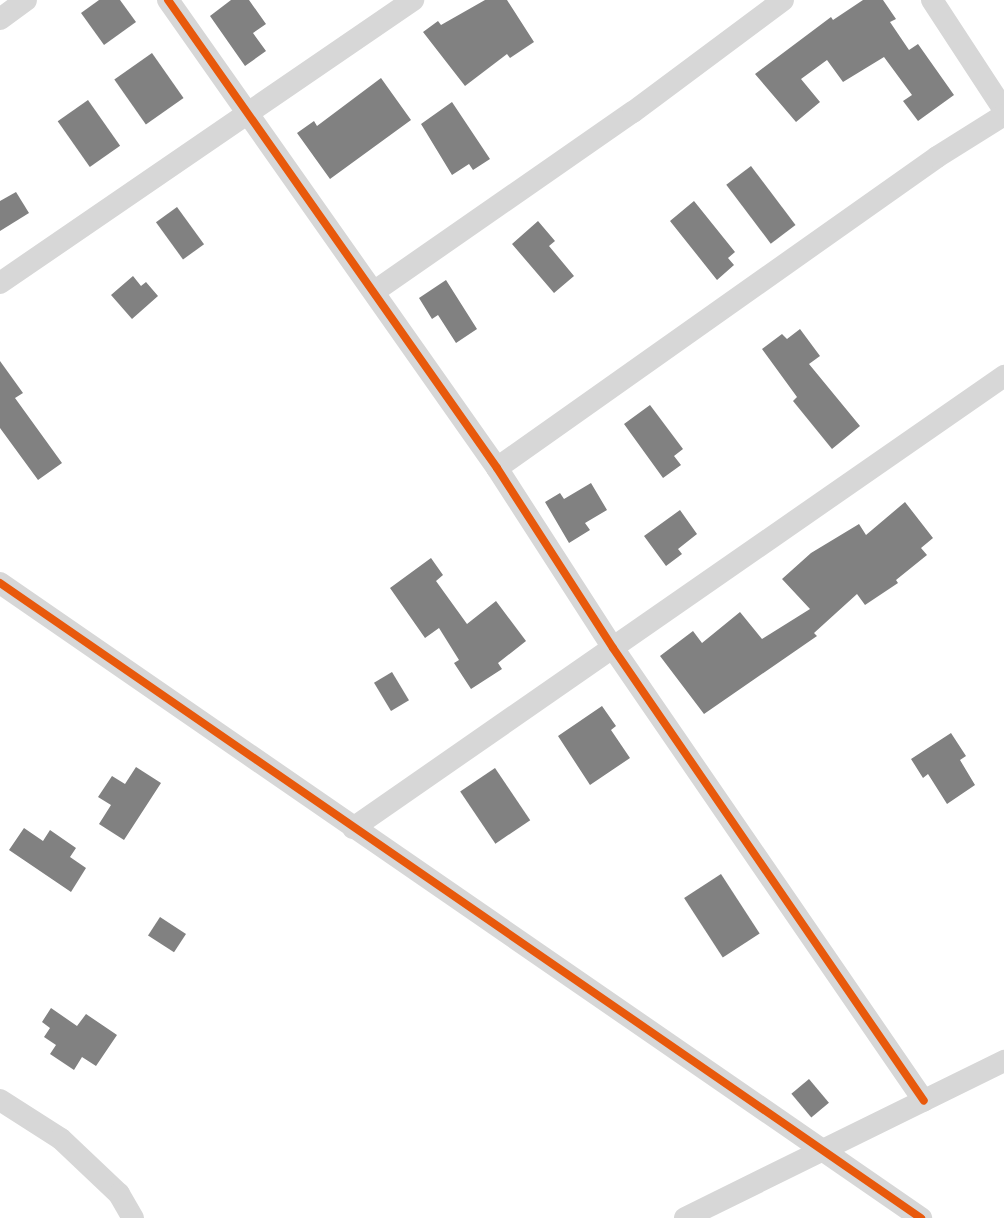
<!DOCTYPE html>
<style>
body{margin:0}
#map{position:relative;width:1004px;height:1218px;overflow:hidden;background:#fff;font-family:"PT Sans Narrow",sans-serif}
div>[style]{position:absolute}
.building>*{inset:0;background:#818181;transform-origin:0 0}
.street>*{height:22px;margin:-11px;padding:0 11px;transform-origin:11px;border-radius:11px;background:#d7d7d7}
.cycleway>*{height:8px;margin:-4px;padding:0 4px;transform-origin:4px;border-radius:4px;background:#e8590c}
span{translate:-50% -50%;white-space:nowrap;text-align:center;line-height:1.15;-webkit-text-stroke:6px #fff;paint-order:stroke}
</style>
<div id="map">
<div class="building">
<div style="clip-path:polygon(99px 0,120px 0,136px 22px,104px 45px,81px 13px)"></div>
<div style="clip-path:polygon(231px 0,249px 0,266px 24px,253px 33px,266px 51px,245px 66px,210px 16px)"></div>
<div style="clip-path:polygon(485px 0,507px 0,534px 42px,510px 58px,507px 54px,465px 86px,423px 32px,438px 21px,441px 25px)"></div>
<div style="clip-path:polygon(863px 0,883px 0,896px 19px,890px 22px,909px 50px,918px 44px,954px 95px,918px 121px,903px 101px,912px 95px,884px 57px,843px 82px,827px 60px,801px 79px,820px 102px,796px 122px,755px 74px,831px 17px,833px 20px)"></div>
<div style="left:152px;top:53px;width:55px;height:46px;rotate:55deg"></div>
<div style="clip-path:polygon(381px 78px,411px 120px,330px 179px,297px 133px,314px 121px,317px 126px)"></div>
<div style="left:88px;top:100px;width:56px;height:37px;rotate:55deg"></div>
<div style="clip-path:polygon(452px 102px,490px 159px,473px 170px,469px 164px,452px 175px,421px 124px)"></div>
<div style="left:751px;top:166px;width:74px;height:31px;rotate:53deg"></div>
<div style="clip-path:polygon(16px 192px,29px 213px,0 231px,0 201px)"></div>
<div style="clip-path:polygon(694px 201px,735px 252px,728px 258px,734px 265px,717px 280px,670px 221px)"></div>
<div style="left:177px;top:207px;width:46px;height:26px;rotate:54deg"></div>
<div style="clip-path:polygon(538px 221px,555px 241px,549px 246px,574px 276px,554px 293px,512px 244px)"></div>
<div style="clip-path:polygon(133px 276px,141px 286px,146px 282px,158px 296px,132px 319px,111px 295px)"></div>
<div style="clip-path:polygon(446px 280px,477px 329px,456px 343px,438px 315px,432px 319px,419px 298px)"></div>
<div style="clip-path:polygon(800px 329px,820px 356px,809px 364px,860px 426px,832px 449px,793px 401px,797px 397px,762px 349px,782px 334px,787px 339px)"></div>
<div style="clip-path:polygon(0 361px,23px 393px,15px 398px,62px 463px,38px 480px,0 428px)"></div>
<div style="clip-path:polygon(650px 405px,683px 449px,674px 456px,681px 465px,663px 478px,624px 424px)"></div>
<div style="clip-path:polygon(591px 483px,607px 510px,585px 523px,590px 530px,569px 543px,545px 502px,560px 493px,564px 499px)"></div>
<div style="clip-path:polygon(905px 502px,933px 538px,921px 548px,927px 555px,896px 580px,898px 583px,865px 605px,857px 594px,814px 633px,817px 636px,704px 714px,660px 656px,693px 631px,702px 643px,740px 612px,762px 639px,810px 609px,782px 579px,811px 553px,859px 524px,866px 535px)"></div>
<div style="clip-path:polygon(680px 510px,697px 534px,678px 549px,682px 554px,666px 566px,644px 536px)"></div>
<div style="clip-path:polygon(431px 558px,443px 575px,436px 581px,467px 624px,496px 601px,526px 641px,498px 663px,502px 669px,471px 689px,454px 663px,459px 660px,439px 628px,425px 638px,390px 588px)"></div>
<div style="left:392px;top:672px;width:33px;height:21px;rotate:59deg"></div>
<div style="clip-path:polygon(602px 706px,616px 726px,611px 730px,630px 758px,590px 785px,558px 736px)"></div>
<div style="clip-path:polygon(951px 733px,966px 756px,960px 760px,975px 785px,947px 804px,928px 774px,923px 778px,911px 759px)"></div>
<div style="clip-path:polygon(136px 767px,161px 783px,124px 840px,99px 824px,111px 805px,98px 797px,112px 776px,125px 784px)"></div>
<div style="left:495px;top:768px;width:63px;height:42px;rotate:56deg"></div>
<div style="clip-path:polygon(24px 828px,43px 841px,50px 830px,76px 848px,70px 857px,86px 868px,71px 892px,9px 850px)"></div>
<div style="left:721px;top:874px;width:71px;height:44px;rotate:57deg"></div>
<div style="left:160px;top:917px;width:31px;height:22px;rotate:33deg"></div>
<div style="clip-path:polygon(51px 1008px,77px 1026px,86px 1014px,117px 1035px,96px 1066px,82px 1057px,74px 1070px,50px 1054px,56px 1045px,44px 1037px,50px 1028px,42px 1022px)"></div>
<div style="left:809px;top:1079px;width:31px;height:23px;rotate:50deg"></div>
</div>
<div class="street">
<div style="left:168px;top:0;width:572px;rotate:54.89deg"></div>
<div style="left:497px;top:468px;width:214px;rotate:57.2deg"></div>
<div style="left:613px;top:648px;width:549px;rotate:55.53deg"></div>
<div style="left:932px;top:0;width:131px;rotate:56.8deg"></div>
<div style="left:0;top:19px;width:32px;rotate:-36deg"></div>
<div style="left:0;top:283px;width:501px;rotate:-34.42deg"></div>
<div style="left:375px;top:291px;width:314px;rotate:-34.8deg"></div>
<div style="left:633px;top:112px;width:187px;rotate:-36.7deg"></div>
<div style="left:497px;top:468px;width:539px;rotate:-35.25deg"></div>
<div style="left:937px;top:157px;width:79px;rotate:-32.1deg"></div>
<div style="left:0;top:583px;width:1119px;rotate:34.59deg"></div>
<div style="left:353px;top:828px;width:793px;rotate:-34.77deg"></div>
<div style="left:0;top:1100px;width:72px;rotate:32.6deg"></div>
<div style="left:61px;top:1139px;width:80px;rotate:43.5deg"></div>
<div style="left:119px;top:1194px;width:28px;rotate:60deg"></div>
<div style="left:685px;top:1218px;width:356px;rotate:-26.2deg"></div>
</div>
<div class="cycleway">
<div style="left:168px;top:0;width:572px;rotate:54.89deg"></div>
<div style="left:497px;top:468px;width:214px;rotate:57.2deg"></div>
<div style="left:613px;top:648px;width:549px;rotate:55.53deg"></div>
<div style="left:0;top:583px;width:1119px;rotate:34.59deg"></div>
</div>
</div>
